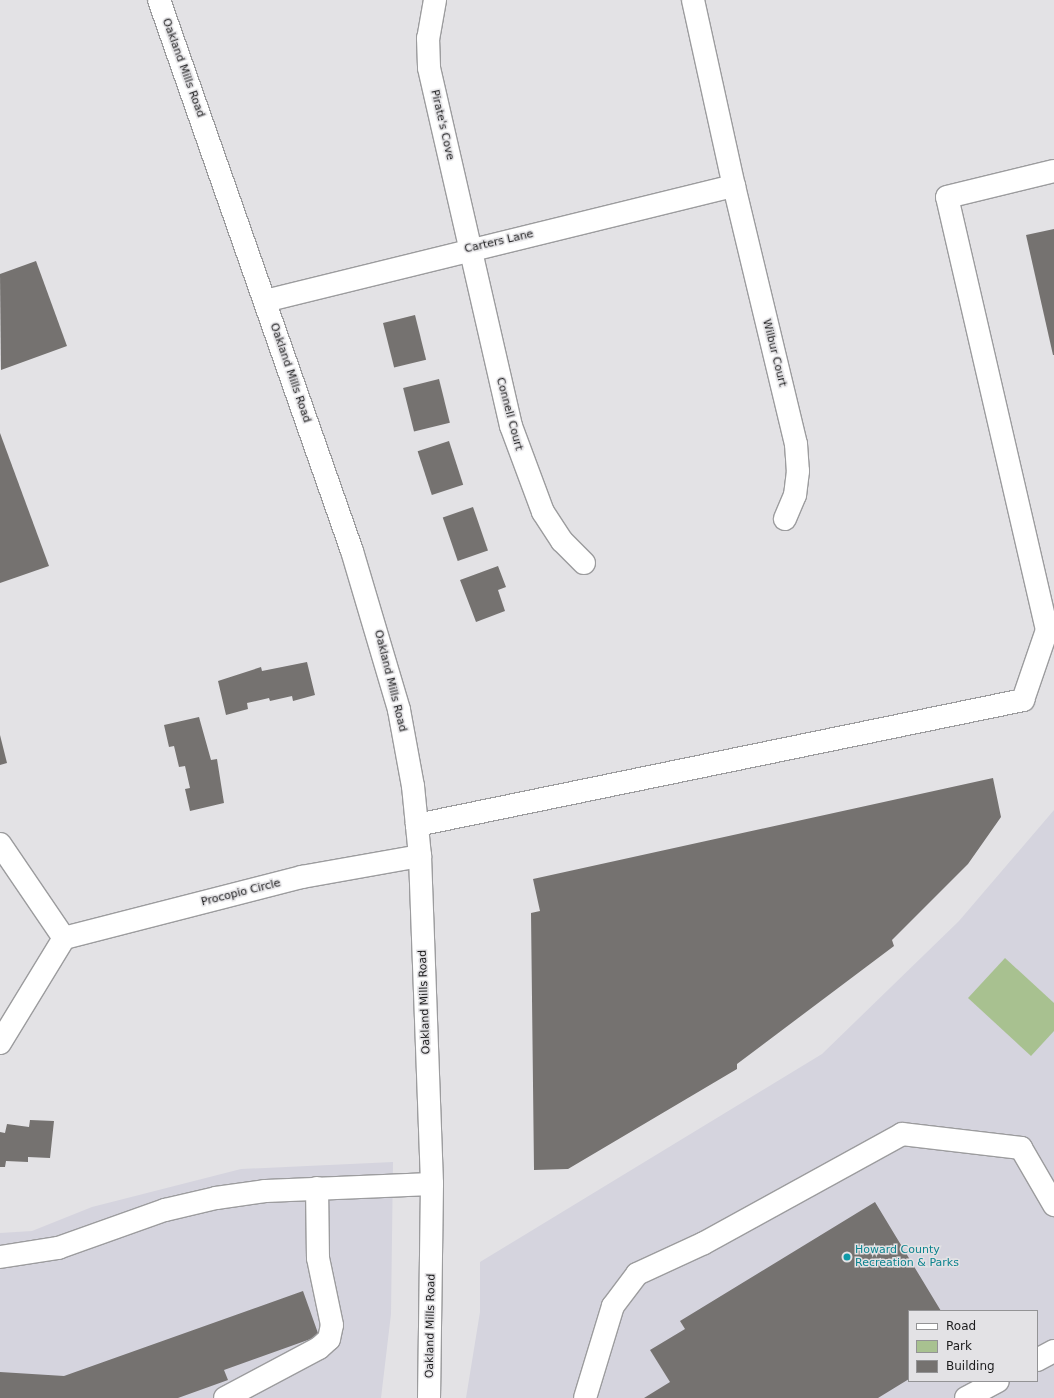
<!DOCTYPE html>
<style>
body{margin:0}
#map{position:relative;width:1054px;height:1398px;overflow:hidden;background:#e3e2e5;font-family:"DejaVu Sans",sans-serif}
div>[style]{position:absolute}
.built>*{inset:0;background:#d5d4de}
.green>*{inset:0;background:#a8c190}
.building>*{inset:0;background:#757270;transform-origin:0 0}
.roads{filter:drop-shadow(1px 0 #9c9c9e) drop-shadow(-1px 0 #9c9c9e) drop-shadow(0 1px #9c9c9e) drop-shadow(0 -1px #9c9c9e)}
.minor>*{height:22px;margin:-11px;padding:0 11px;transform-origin:11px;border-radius:11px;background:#fff}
.dots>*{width:11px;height:11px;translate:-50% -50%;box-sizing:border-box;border:2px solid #e3e2e5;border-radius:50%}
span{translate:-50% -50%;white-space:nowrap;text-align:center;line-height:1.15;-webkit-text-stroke:3px #e3e2e5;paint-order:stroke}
.street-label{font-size:11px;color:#1c1c1d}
.culture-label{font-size:11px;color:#0d838f}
.left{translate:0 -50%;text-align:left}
.legend{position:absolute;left:908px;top:1310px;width:130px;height:72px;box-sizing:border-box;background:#e3e2e5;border:1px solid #939395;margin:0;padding:5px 7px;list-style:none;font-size:12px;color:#1c1c1d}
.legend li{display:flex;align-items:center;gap:8px;height:20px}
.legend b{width:20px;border:1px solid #939395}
</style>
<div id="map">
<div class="built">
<div style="clip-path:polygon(evenodd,1054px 810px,1054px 1398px,466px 1398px,480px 1312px,480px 1262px,822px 1054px,959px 921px,1054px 810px,909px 1311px,1037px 1311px,1037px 1381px,909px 1381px,909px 1311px)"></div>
<div style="clip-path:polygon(393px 1162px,391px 1314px,381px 1398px,0 1398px,0 1233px,32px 1231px,92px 1207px,241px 1169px)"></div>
</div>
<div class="green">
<div style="clip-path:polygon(1005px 958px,1054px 1003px,1054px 1031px,1031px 1056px,968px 998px)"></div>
</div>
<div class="building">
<div style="clip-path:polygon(1054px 229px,1054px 355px,1053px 355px,1026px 235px)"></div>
<div style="clip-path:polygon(36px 261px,67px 346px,1px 370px,0 274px)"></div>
<div style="left:415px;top:315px;width:46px;height:33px;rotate:76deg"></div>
<div style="left:439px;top:379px;width:45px;height:37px;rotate:76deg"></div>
<div style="clip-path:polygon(0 433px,49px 566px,0 583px)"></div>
<div style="left:449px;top:441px;width:46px;height:33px;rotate:72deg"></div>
<div style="left:473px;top:507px;width:46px;height:32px;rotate:71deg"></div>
<div style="clip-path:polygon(498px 566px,506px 587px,498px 590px,505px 611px,476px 622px,460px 580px)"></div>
<div style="clip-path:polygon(307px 662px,315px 695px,293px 701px,292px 696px,270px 701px,269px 698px,247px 703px,248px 709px,226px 715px,218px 681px,261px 667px,262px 671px)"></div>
<div style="clip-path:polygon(199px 717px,211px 760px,217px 759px,224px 803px,190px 811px,185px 789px,190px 788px,185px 766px,179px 767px,174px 746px,169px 747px,164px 725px)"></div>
<div style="clip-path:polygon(0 735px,7px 763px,0 765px)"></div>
<div style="clip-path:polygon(993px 778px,1001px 817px,968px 864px,892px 940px,894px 946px,737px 1064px,737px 1069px,568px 1169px,534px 1170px,531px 913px,540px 911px,533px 879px)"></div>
<div style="clip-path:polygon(30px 1120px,54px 1121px,50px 1158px,28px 1157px,28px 1162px,6px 1161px,5px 1167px,0 1167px,0 1132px,5px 1133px,7px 1124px,29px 1127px)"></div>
<div style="clip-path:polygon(875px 1202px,941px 1311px,909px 1311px,909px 1379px,878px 1398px,644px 1398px,670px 1382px,650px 1350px,685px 1329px,680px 1321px)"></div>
<div style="clip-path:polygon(303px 1291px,319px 1336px,224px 1370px,228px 1380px,178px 1398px,0 1398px,0 1372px,64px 1376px)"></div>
</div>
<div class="roads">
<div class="minor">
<div style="left:159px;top:0;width:584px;rotate:70.7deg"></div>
<div style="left:352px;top:551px;width:166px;rotate:73.5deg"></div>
<div style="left:399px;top:710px;width:77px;rotate:79.6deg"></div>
<div style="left:413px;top:786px;width:70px;rotate:84.3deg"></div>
<div style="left:420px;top:856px;width:328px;rotate:87.9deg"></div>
<div style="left:432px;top:1184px;width:214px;rotate:90.8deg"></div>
<div style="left:435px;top:0;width:39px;rotate:100deg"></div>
<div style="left:428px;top:38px;width:30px;rotate:88deg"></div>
<div style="left:429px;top:68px;width:367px;rotate:77.1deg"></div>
<div style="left:511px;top:426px;width:92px;rotate:69.6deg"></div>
<div style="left:543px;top:512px;width:35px;rotate:57deg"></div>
<div style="left:562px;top:541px;width:31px;rotate:45deg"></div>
<div style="left:693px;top:0;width:190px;rotate:77.6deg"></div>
<div style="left:734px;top:186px;width:265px;rotate:76.5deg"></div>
<div style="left:796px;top:444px;width:27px;rotate:86deg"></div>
<div style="left:798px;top:471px;width:24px;rotate:97deg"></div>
<div style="left:795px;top:495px;width:26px;rotate:113deg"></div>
<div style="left:265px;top:301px;width:483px;rotate:-13.8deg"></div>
<div style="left:417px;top:825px;width:619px;rotate:-11.65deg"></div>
<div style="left:1023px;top:700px;width:74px;rotate:-71.1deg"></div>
<div style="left:1047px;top:630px;width:444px;rotate:-103deg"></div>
<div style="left:947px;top:197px;width:110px;rotate:-13.7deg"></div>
<div style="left:0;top:844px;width:114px;rotate:55.8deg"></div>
<div style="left:0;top:1043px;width:123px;rotate:-58.6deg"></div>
<div style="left:64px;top:938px;width:246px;rotate:-14.4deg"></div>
<div style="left:302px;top:877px;width:120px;rotate:-10.1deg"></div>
<div style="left:0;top:1257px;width:59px;rotate:-8.8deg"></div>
<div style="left:58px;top:1248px;width:114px;rotate:-19.6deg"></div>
<div style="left:165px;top:1210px;width:52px;rotate:-13.2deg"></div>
<div style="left:216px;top:1198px;width:49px;rotate:-8.1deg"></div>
<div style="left:265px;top:1191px;width:167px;rotate:-2.4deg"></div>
<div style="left:1037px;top:1360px;width:19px;rotate:-28deg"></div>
<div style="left:225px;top:1398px;width:106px;rotate:-28deg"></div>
<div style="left:319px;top:1348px;width:13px;rotate:-42deg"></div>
<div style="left:329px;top:1339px;width:14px;rotate:-78deg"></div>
<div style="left:332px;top:1325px;width:68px;rotate:-101.8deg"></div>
<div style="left:318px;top:1258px;width:70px;rotate:-90.8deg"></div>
<div style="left:585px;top:1398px;width:96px;rotate:-73.1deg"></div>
<div style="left:613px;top:1306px;width:40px;rotate:-53deg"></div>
<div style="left:637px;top:1274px;width:74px;rotate:-24.8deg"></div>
<div style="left:704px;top:1243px;width:226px;rotate:-28.8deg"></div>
<div style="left:902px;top:1134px;width:120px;rotate:6.7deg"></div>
<div style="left:1021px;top:1148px;width:66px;rotate:59.9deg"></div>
<div style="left:966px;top:1398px;width:36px;rotate:-28deg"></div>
</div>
</div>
<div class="dots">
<div style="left:847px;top:1257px;background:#0f9aa8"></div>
</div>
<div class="street-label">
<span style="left:183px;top:68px;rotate:70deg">Oakland Mills Road</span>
<span style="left:442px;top:125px;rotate:77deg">Pirate's Cove</span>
<span style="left:499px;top:242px;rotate:-13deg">Carters Lane</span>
<span style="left:774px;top:353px;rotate:76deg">Wilbur Court</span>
<span style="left:290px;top:373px;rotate:71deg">Oakland Mills Road</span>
<span style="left:509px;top:414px;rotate:75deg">Connell Court</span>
<span style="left:390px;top:681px;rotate:76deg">Oakland Mills Road</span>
<span style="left:241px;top:893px;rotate:-14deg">Procopio Circle</span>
<span style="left:425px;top:1002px;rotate:-92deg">Oakland Mills Road</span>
<span style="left:431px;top:1326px;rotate:-89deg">Oakland Mills Road</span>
</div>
<div class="culture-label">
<span class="left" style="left:855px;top:1257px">Howard County<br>Recreation &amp; Parks</span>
</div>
<ul class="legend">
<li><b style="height:5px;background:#fff"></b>Road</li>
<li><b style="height:11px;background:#a8c190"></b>Park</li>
<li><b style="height:11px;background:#757270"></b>Building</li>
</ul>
</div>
